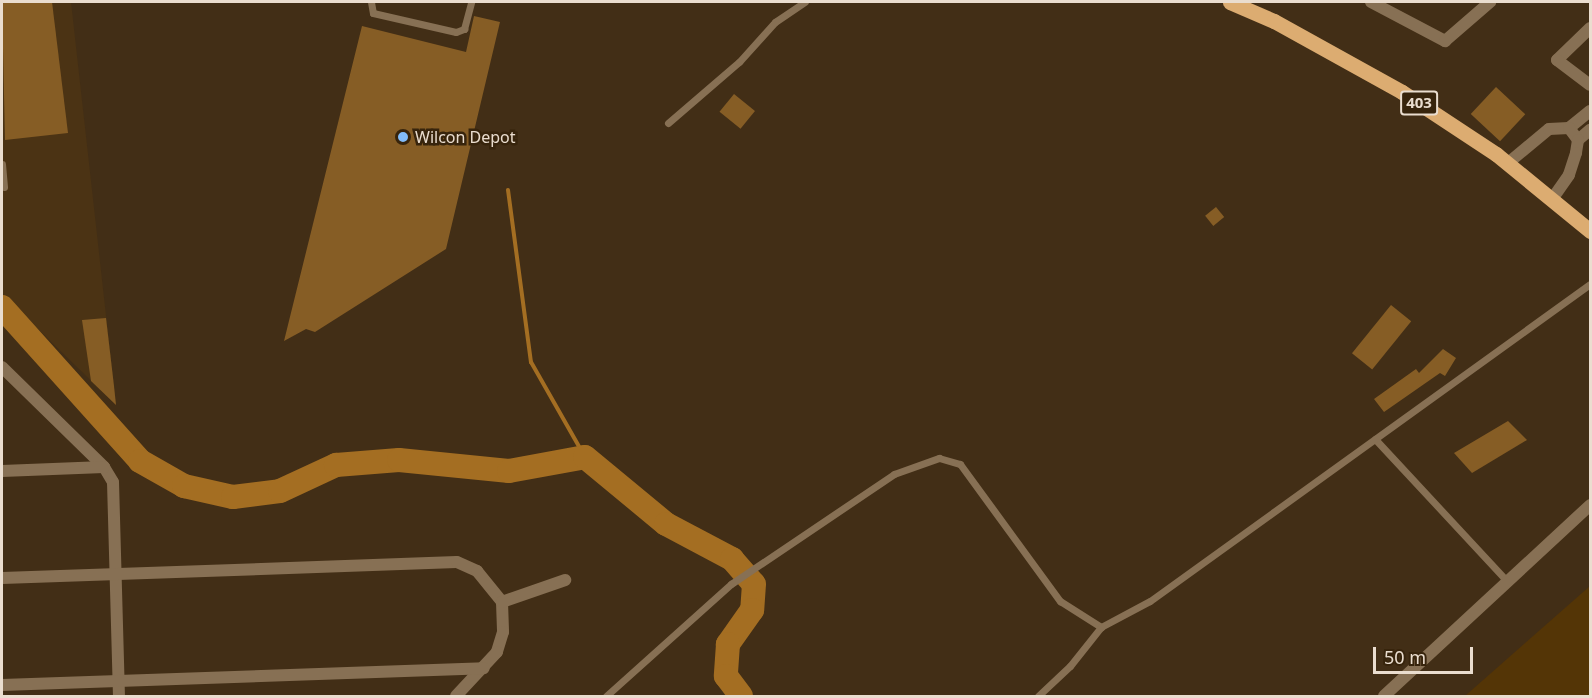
<!DOCTYPE html>
<style>
body{margin:0}
#map{position:relative;width:1592px;height:698px;overflow:hidden;background:#422e16;font-family:"Noto Sans",sans-serif}
div>[style]{position:absolute}
.built>*{inset:0;background:#4b3314}
.green>*{inset:0;background:#543506}
.stream>*{height:4px;margin:-2px;padding:0 2px;transform-origin:2px;border-radius:2px;background:#a46e22}
.river>*{height:24px;margin:-12px;padding:0 12px;transform-origin:12px;border-radius:12px;background:#a46e22}
.building>*{inset:0;background:#865d25;transform-origin:0 0}
.service>*{height:7px;margin:-3.5px;padding:0 3.5px;transform-origin:3.5px;border-radius:3.5px;background:#877054}
.minor>*{height:12px;margin:-6px;padding:0 6px;transform-origin:6px;border-radius:6px;background:#877054}
.tertiary>*{height:12px;margin:-6px;padding:0 6px;transform-origin:6px;border-radius:6px;background:#877054}
.primary>*{height:15px;margin:-7.5px;padding:0 7.5px;transform-origin:7.5px;border-radius:7.5px;background:#dcac71}
.dots>*{width:16px;height:16px;translate:-50% -50%;box-sizing:border-box;border:3px solid #37240c;border-radius:50%}
span{translate:-50% -50%;white-space:nowrap;text-align:center;line-height:1.15;-webkit-text-stroke:5px #37240c;paint-order:stroke}
.shield-label span{padding:2px 4px;background:#37240c;border:2px solid;border-radius:4px;-webkit-text-stroke-width:0}
.shield-label{font-size:15px;color:#eaddcf;font-weight:700}
.poi-label{font-size:16px;color:#eaddcf}
.left{translate:0 -50%;text-align:left}
.frame{position:absolute;inset:0;border:3px solid #eaddcf;pointer-events:none}
.scale{position:absolute;left:1373px;top:647px;width:100px;height:27px;box-sizing:border-box;border:3px solid #eaddcf;border-top:0;padding-left:8px;font-size:18px;line-height:21px;white-space:nowrap;color:#eaddcf;-webkit-text-stroke:4px #37240c;paint-order:stroke}
</style>
<div id="map">
<div class="built">
<div style="clip-path:polygon(2px 2px,71px 2px,116px 405px,2px 294px)"></div>
</div>
<div class="green">
<div style="clip-path:polygon(1590px 586px,1590px 696px,1465px 696px)"></div>
</div>
<div class="stream">
<div style="left:508px;top:190px;width:174px;rotate:82.4deg"></div>
<div style="left:531px;top:362px;width:109px;rotate:60.4deg"></div>
</div>
<div class="river">
<div style="left:2px;top:307px;width:207px;rotate:48.1deg"></div>
<div style="left:140px;top:461px;width:51px;rotate:29.6deg"></div>
<div style="left:184px;top:486px;width:50px;rotate:12.7deg"></div>
<div style="left:233px;top:497px;width:47px;rotate:-7.3deg"></div>
<div style="left:280px;top:491px;width:62px;rotate:-24.9deg"></div>
<div style="left:336px;top:465px;width:63px;rotate:-4.5deg"></div>
<div style="left:399px;top:460px;width:111px;rotate:5.7deg"></div>
<div style="left:509px;top:471px;width:77px;rotate:-10.4deg"></div>
<div style="left:585px;top:457px;width:105px;rotate:39.6deg"></div>
<div style="left:666px;top:524px;width:75px;rotate:27.9deg"></div>
<div style="left:732px;top:559px;width:33px;rotate:49deg"></div>
<div style="left:754px;top:584px;width:26px;rotate:94deg"></div>
<div style="left:752px;top:610px;width:42px;rotate:125.2deg"></div>
<div style="left:728px;top:644px;width:32px;rotate:94deg"></div>
<div style="left:726px;top:676px;width:25px;rotate:53deg"></div>
</div>
<div class="building">
<div style="clip-path:polygon(2px 2px,52px 2px,68px 133px,5px 140px)"></div>
<div style="clip-path:polygon(474px 16px,500px 22px,446px 249px,315px 332px,306px 329px,284px 341px,362px 26px,466px 52px)"></div>
<div style="left:1496px;top:87px;width:40px;height:37px;rotate:43deg"></div>
<div style="left:734px;top:94px;width:27px;height:23px;rotate:39deg"></div>
<div style="left:1216px;top:207px;width:13px;height:14px;rotate:51deg"></div>
<div style="left:1391px;top:305px;width:26px;height:62px;rotate:39deg"></div>
<div style="clip-path:polygon(106px 318px,114px 386px,116px 405px,91px 381px,82px 320px)"></div>
<div style="clip-path:polygon(1443px 349px,1456px 358px,1445px 376px,1440px 373px,1384px 412px,1374px 399px,1416px 369px,1419px 373px)"></div>
<div style="clip-path:polygon(1508px 421px,1527px 440px,1472px 473px,1454px 453px)"></div>
</div>
<div class="service">
<div style="left:371px;top:2px;width:11px;rotate:80deg"></div>
<div style="left:373px;top:13px;width:85px;rotate:12.9deg"></div>
<div style="left:456px;top:32px;width:9px;rotate:-21deg"></div>
<div style="left:464px;top:29px;width:28px;rotate:-75deg"></div>
<div style="left:668px;top:123px;width:94px;rotate:-40.7deg"></div>
<div style="left:739px;top:62px;width:54px;rotate:-48deg"></div>
<div style="left:775px;top:22px;width:36px;rotate:-34deg"></div>
<div style="left:2px;top:164px;width:23px;rotate:85deg"></div>
<div style="left:1375px;top:439px;width:195px;rotate:47.1deg"></div>
<div style="left:606px;top:696px;width:168px;rotate:-41.9deg"></div>
<div style="left:731px;top:584px;width:197px;rotate:-34deg"></div>
<div style="left:894px;top:474px;width:48px;rotate:-19.6deg"></div>
<div style="left:939px;top:458px;width:22px;rotate:16deg"></div>
<div style="left:960px;top:464px;width:170px;rotate:53.9deg"></div>
<div style="left:1060px;top:601px;width:49px;rotate:32.4deg"></div>
<div style="left:1038px;top:696px;width:44px;rotate:-43.2deg"></div>
<div style="left:1070px;top:666px;width:50px;rotate:-51.5deg"></div>
<div style="left:1101px;top:627px;width:55px;rotate:-28deg"></div>
<div style="left:1150px;top:601px;width:542px;rotate:-35.77deg"></div>
</div>
<div class="minor">
<div style="left:1371px;top:2px;width:84px;rotate:27.8deg"></div>
<div style="left:1445px;top:41px;width:60px;rotate:-40.9deg"></div>
<div style="left:1590px;top:28px;width:46px;rotate:135.9deg"></div>
<div style="left:1557px;top:60px;width:41px;rotate:37.1deg"></div>
<div style="left:1569px;top:128px;width:27px;rotate:-39deg"></div>
<div style="left:1578px;top:140px;width:16px;rotate:-40deg"></div>
<div style="left:1508px;top:163px;width:53px;rotate:-39.7deg"></div>
<div style="left:1549px;top:129px;width:20px;rotate:-3deg"></div>
<div style="left:1569px;top:128px;width:15px;rotate:53deg"></div>
<div style="left:1578px;top:140px;width:13px;rotate:99deg"></div>
<div style="left:1576px;top:153px;width:23px;rotate:108deg"></div>
<div style="left:1569px;top:175px;width:29px;rotate:125deg"></div>
<div style="left:2px;top:367px;width:143px;rotate:44.4deg"></div>
<div style="left:104px;top:467px;width:17px;rotate:59deg"></div>
<div style="left:113px;top:482px;width:214px;rotate:88.4deg"></div>
<div style="left:2px;top:471px;width:102px;rotate:-2.2deg"></div>
<div style="left:2px;top:578px;width:455px;rotate:-2deg"></div>
<div style="left:457px;top:562px;width:22px;rotate:24deg"></div>
<div style="left:477px;top:571px;width:40px;rotate:51deg"></div>
<div style="left:502px;top:602px;width:30px;rotate:88deg"></div>
<div style="left:503px;top:632px;width:21px;rotate:107deg"></div>
<div style="left:497px;top:652px;width:60px;rotate:133deg"></div>
<div style="left:502px;top:602px;width:67px;rotate:-19.2deg"></div>
<div style="left:2px;top:685px;width:482px;rotate:-2deg"></div>
</div>
<div class="tertiary">
<div style="left:1384px;top:696px;width:281px;rotate:-42.8deg"></div>
</div>
<div class="primary">
<div style="left:1230px;top:2px;width:48px;rotate:23.4deg"></div>
<div style="left:1274px;top:21px;width:146px;rotate:29deg"></div>
<div style="left:1402px;top:92px;width:113px;rotate:33.4deg"></div>
<div style="left:1496px;top:154px;width:122px;rotate:39.3deg"></div>
</div>
<div class="dots">
<div style="left:403px;top:137px;background:#82bcfa"></div>
</div>
<div class="shield-label">
<span style="left:1419px;top:103px">403</span>
</div>
<div class="poi-label">
<span class="left" style="left:415px;top:137px">Wilcon Depot</span>
</div>
<div class="frame"></div>
<div class="scale">50 m</div>
</div>
